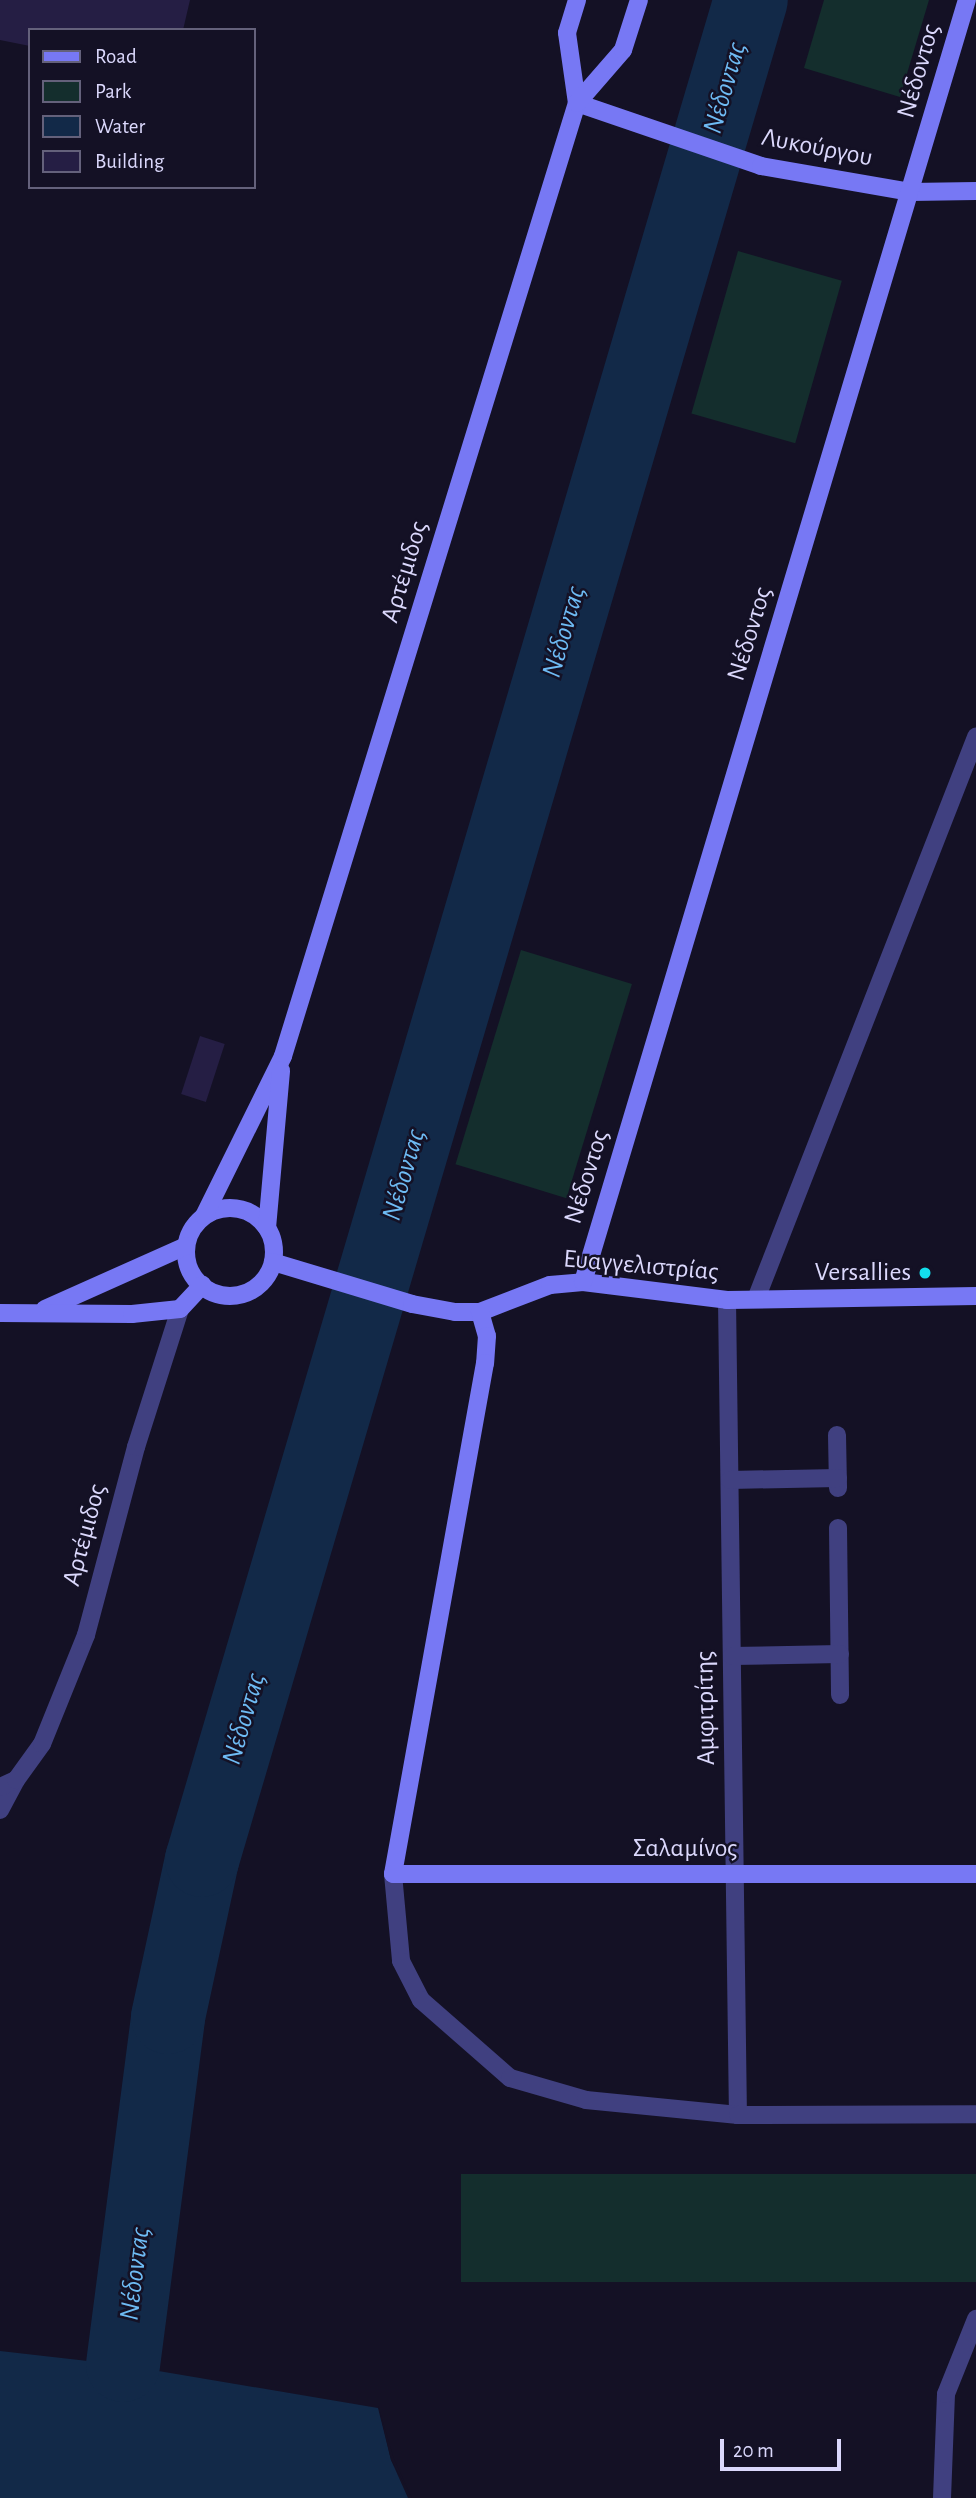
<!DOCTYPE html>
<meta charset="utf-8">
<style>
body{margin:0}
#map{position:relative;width:976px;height:2498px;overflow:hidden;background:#141125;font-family:"Alegreya Sans",sans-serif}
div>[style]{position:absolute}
.green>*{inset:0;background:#142e2d;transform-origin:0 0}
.water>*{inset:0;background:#122948}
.pier>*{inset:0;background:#141125}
.river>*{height:74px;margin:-37px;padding:0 37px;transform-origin:37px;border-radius:37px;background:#122948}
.building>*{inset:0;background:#251e44;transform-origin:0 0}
.lane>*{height:18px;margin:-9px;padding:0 9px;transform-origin:9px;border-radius:9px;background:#404080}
.street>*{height:18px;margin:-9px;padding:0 9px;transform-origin:9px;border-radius:9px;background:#404080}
.secondary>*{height:18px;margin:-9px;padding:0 9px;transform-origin:9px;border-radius:9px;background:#7778f4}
.secondary>.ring{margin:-9px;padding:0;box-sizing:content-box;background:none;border:18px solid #7778f4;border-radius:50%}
.dots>*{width:19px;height:19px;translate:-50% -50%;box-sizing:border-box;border:4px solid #141125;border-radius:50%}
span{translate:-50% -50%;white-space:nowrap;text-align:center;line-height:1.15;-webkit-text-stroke:5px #141125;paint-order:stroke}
.street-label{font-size:26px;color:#dbd8fc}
.poi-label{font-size:26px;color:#dbd8fc}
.right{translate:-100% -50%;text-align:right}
.water-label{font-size:28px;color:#6ebbf4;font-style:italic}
.legend{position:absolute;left:28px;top:28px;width:228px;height:161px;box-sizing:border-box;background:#141125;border:2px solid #64617b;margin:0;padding:9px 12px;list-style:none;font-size:21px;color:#dbd8fc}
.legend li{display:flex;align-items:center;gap:14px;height:35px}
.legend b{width:35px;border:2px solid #64617b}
.scale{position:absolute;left:720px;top:2439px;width:121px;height:32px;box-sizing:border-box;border:4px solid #dbd8fc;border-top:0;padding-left:9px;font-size:21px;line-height:24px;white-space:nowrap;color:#dbd8fc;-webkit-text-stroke:5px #141125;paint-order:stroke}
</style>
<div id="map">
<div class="green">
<div style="clip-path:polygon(824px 0,929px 0,900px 97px,804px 68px)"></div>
<div style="left:738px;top:251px;width:108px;height:169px;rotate:16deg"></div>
<div style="left:521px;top:950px;width:116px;height:224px;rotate:17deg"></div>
<div style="left:461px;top:2174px;width:515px;height:108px"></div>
</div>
<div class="water">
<div style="clip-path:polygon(0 2351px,123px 2365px,378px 2408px,391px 2460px,408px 2498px,0 2498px)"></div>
</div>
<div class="pier">
<div style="clip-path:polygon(378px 2405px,394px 2459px,412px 2498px,391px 2460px)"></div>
</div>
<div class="river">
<div style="left:123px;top:2365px;width:351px;rotate:-82.6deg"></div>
<div style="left:168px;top:2017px;width:161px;rotate:-77.8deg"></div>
<div style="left:202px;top:1860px;width:1939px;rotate:-73.56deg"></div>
</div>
<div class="building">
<div style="clip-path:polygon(0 0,190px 0,183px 30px,30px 30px,30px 46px,0 40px)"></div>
<div style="left:200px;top:1036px;width:26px;height:61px;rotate:18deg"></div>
</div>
<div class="lane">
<div style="left:727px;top:1300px;width:815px;rotate:89.23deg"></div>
<div style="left:837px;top:1435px;width:53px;rotate:88.9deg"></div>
<div style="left:730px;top:1480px;width:108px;rotate:-1.1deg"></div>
<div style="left:838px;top:1528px;width:167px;rotate:89.3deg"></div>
<div style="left:732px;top:1656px;width:108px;rotate:-1.1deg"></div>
<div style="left:0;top:1810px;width:34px;rotate:-62deg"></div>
<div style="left:942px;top:2498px;width:104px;rotate:-87.8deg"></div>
<div style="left:946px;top:2394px;width:81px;rotate:-68.2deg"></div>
</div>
<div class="street">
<div style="left:756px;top:1299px;width:604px;rotate:-68.62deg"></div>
<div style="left:0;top:1787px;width:17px;rotate:-24deg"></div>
<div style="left:16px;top:1780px;width:44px;rotate:-54.2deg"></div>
<div style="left:42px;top:1744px;width:118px;rotate:-68deg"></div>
<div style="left:86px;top:1635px;width:195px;rotate:-75.1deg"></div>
<div style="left:136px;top:1447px;width:145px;rotate:-72.3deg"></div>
<div style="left:393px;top:1874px;width:87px;rotate:84.7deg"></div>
<div style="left:401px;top:1961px;width:44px;rotate:62.9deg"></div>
<div style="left:421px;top:2000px;width:118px;rotate:41.2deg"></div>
<div style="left:510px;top:2078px;width:79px;rotate:16.1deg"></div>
<div style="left:586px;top:2100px;width:153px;rotate:5.6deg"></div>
<div style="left:738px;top:2115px;width:238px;rotate:-0.2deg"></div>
</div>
<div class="secondary">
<div style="left:577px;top:0;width:34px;rotate:107deg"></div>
<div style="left:567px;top:33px;width:71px;rotate:81.9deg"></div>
<div style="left:577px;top:103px;width:194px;rotate:18.9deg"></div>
<div style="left:761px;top:166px;width:151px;rotate:9.9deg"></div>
<div style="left:910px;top:192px;width:66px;rotate:-0.9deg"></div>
<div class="ring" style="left:186px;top:1208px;width:70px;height:70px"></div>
<div style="left:204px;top:1216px;width:178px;rotate:-63.7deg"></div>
<div style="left:283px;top:1056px;width:997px;rotate:-72.86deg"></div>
<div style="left:577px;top:103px;width:70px;rotate:-49deg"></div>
<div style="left:623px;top:50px;width:52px;rotate:-72.3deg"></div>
<div style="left:267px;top:1228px;width:158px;rotate:-84.9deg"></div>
<div style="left:273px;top:1262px;width:145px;rotate:16.8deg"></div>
<div style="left:412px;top:1304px;width:44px;rotate:10.5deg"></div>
<div style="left:455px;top:1312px;width:25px"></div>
<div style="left:480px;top:1312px;width:75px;rotate:-21.1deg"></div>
<div style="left:550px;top:1285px;width:33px;rotate:-5deg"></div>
<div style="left:583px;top:1282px;width:145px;rotate:7.1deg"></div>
<div style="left:727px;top:1300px;width:249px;rotate:-0.9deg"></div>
<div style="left:583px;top:1282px;width:1338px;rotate:-73.33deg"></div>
<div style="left:45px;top:1309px;width:154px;rotate:-24.1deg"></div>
<div style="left:480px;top:1312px;width:25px;rotate:74deg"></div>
<div style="left:487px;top:1336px;width:27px;rotate:94deg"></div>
<div style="left:485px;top:1363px;width:519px;rotate:100.21deg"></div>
<div style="left:393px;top:1874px;width:583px"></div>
<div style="left:0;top:1313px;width:132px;rotate:0.4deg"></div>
<div style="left:132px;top:1314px;width:48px;rotate:-5.9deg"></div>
<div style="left:180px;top:1309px;width:33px;rotate:-47deg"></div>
</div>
<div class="dots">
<div style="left:925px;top:1273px;background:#13dfed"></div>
</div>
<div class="street-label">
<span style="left:919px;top:71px;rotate:-74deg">Νέδοντος</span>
<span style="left:817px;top:148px;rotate:11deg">Λυκούργου</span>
<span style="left:405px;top:572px;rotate:-73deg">Αρτέμιδος</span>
<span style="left:750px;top:634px;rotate:-73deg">Νέδοντος</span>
<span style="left:587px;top:1177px;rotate:-73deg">Νέδοντος</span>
<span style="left:641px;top:1266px;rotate:5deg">Ευαγγελιστρίας</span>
<span style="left:85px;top:1535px;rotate:-75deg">Αρτέμιδος</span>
<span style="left:706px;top:1708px;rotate:-91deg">Αμφιτρίτης</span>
<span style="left:685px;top:1849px">Σαλαμίνος</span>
</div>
<div class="poi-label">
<span class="right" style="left:911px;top:1273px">Versallies</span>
</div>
<div class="water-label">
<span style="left:725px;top:88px;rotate:-74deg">Νέδoντας</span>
<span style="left:564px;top:632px;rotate:-74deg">Νέδoντας</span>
<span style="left:404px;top:1175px;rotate:-74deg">Νέδoντας</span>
<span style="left:244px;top:1719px;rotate:-74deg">Νέδoντας</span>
<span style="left:135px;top:2274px;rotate:-83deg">Νέδoντας</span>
</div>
<ul class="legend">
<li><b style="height:9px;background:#7778f4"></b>Road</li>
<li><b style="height:19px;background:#142e2d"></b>Park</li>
<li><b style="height:19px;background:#122948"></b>Water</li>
<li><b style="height:19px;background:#251e44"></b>Building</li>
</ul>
<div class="scale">20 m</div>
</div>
